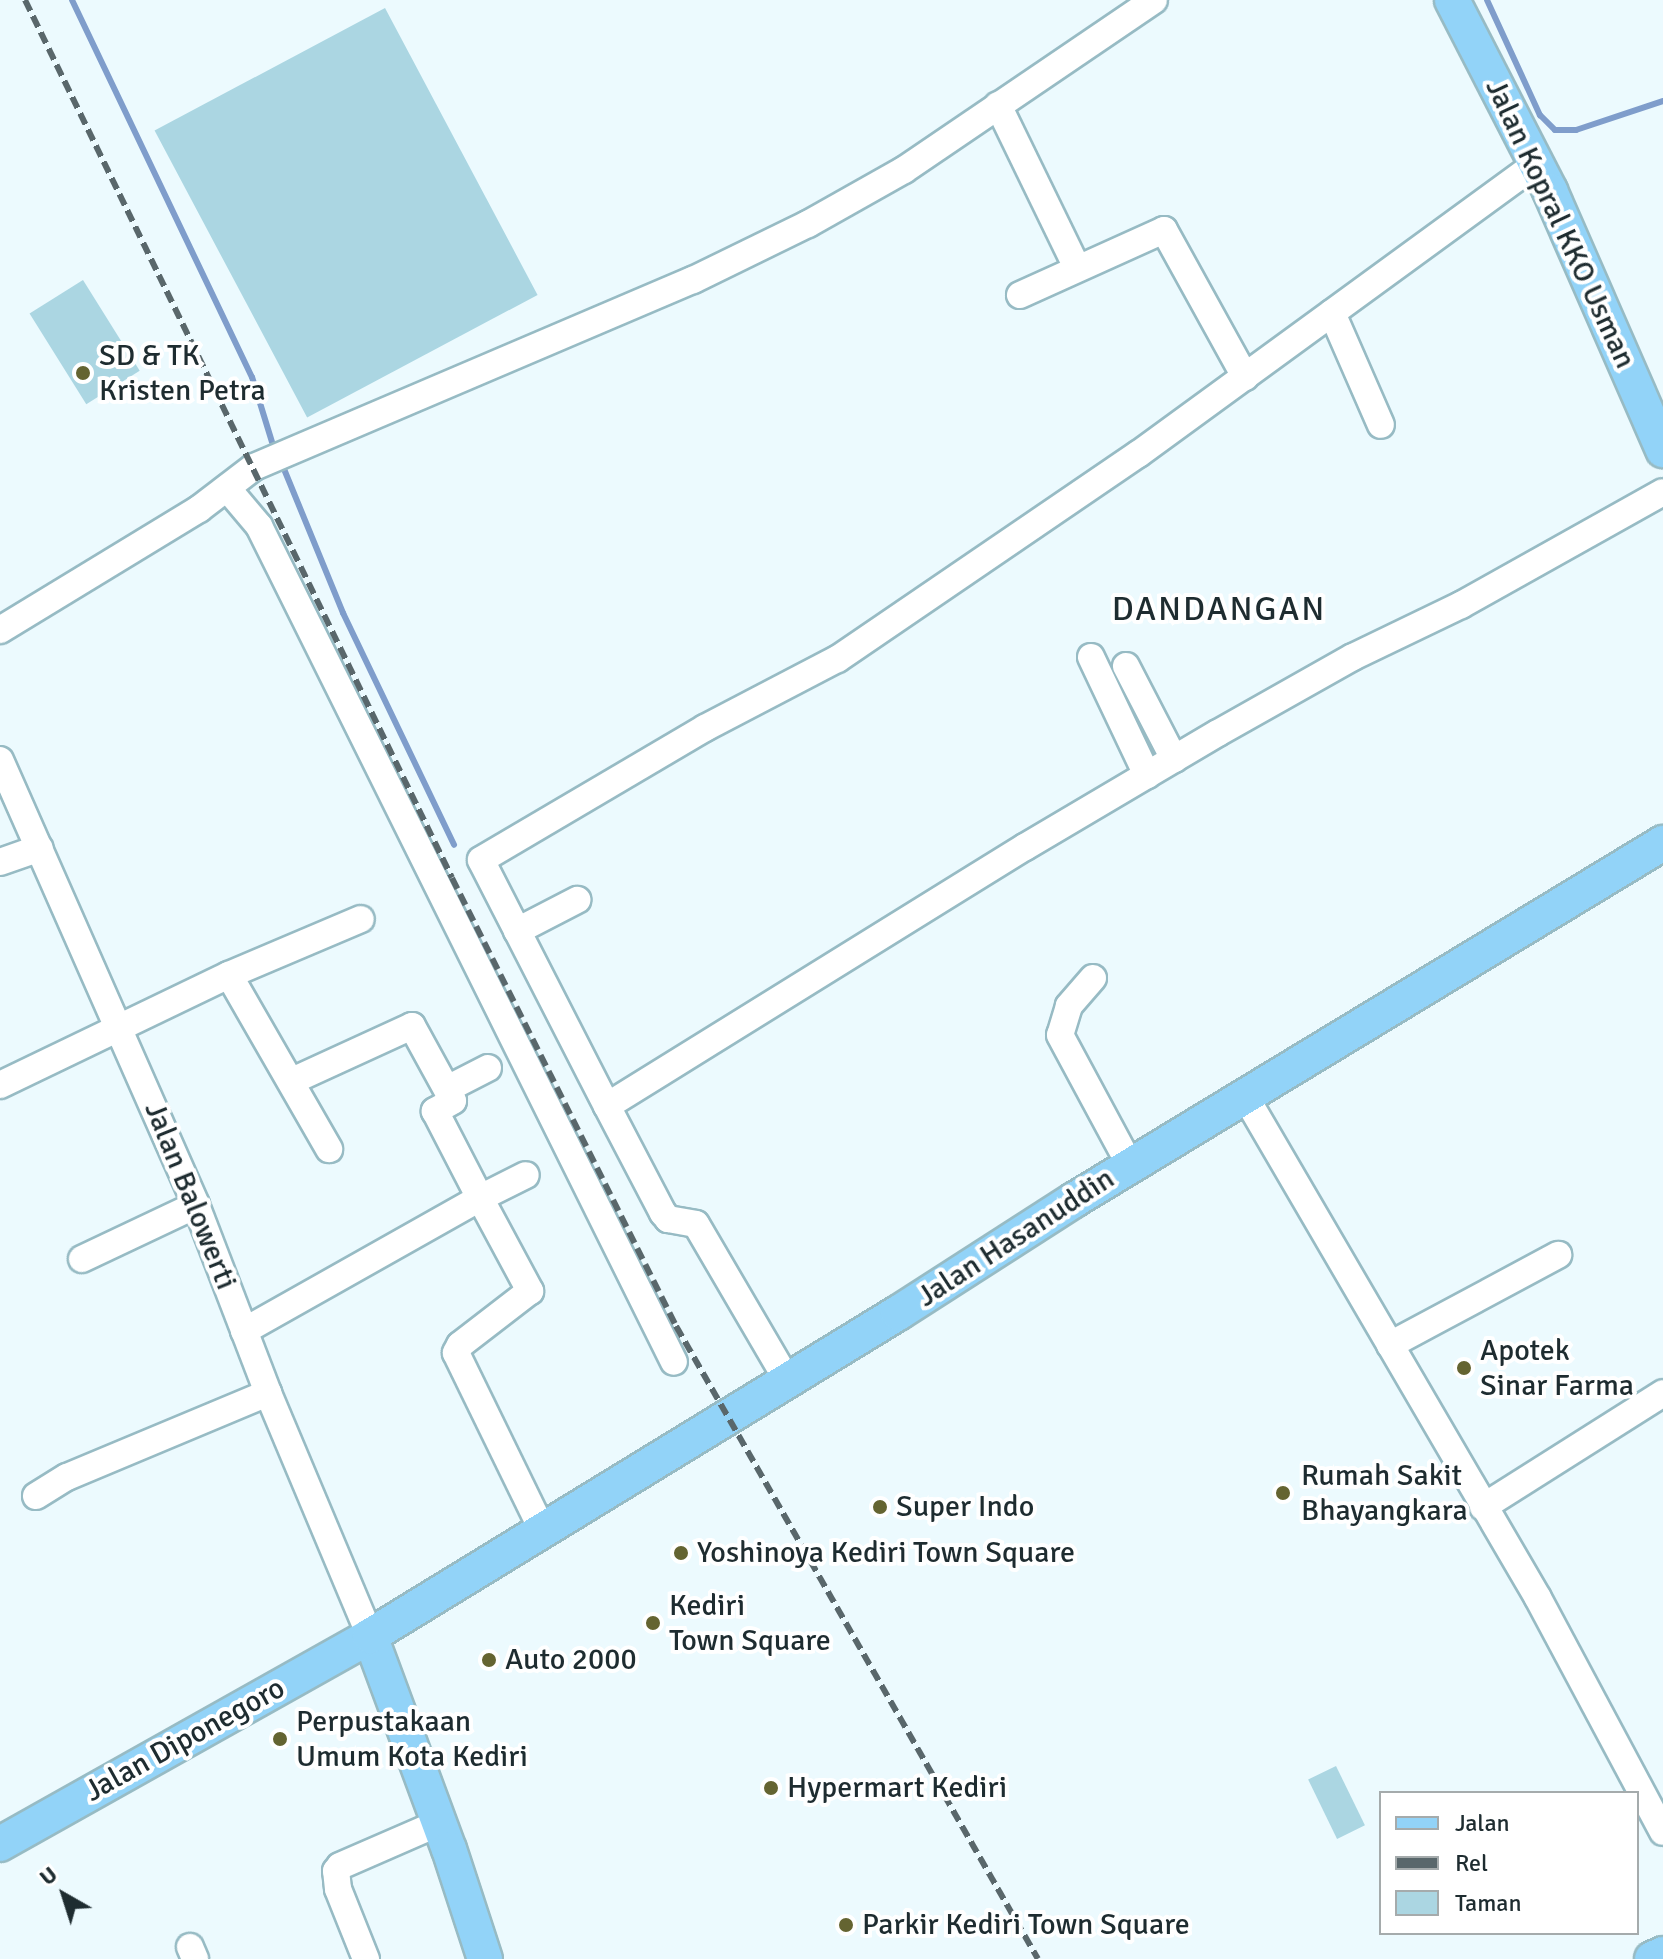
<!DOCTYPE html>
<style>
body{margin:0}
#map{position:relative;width:1663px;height:1959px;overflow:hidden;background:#ecfafe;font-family:Signika,sans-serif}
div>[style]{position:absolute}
.green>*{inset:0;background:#abd6e2;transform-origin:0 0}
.stream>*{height:6px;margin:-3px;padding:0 3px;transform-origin:3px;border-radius:3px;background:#7f9dcb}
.roads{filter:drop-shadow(2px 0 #97bbc4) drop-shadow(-2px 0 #97bbc4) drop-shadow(0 2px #97bbc4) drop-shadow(0 -2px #97bbc4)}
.minor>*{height:26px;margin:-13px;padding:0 13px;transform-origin:13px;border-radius:13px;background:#fff}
.major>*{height:34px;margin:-17px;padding:0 17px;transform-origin:17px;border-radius:17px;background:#92d3f8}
.rail>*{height:6px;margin-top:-3px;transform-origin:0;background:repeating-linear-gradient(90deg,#59676b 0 12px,transparent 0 18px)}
.dots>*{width:22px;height:22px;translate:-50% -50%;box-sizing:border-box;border:4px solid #fff;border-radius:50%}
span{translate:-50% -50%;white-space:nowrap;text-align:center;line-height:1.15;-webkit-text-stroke:8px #fff;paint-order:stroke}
.street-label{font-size:30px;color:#1e2c30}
.poi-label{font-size:30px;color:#1e2c30}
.left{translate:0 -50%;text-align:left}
.quarter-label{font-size:34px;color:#1e2c30;letter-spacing:2px}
.legend{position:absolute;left:1379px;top:1791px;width:260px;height:144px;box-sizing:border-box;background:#fff;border:2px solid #a5abac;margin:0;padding:10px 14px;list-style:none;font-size:24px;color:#1e2c30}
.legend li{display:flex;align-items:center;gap:16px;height:40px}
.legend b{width:40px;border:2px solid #a5abac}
.north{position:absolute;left:24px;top:1855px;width:80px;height:80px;-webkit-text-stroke:6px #fff;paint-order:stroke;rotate:321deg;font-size:22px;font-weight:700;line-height:32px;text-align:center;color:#1e2c30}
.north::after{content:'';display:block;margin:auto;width:28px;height:36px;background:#1e2c30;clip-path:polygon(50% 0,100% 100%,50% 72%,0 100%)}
</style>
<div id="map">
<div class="green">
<div style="left:385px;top:8px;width:325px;height:261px;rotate:62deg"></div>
<div style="left:83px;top:280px;width:107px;height:63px;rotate:58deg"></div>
<div style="left:1336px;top:1766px;width:66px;height:31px;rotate:64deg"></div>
</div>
<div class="stream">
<div style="left:72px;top:0;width:418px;rotate:64.5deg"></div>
<div style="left:252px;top:377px;width:68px;rotate:72.9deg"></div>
<div style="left:1487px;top:0;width:127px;rotate:65.3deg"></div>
<div style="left:1540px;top:115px;width:21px;rotate:45deg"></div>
<div style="left:1555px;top:130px;width:21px"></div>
<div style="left:1576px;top:130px;width:92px;rotate:-18.4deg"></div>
<div style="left:284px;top:469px;width:156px;rotate:67.7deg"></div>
<div style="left:343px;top:613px;width:257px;rotate:64.4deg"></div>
</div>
<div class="roads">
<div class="minor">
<div style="left:998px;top:105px;width:181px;rotate:64.1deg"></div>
<div style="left:1536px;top:164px;width:492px;rotate:143.9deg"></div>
<div style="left:1138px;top:454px;width:364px;rotate:145.7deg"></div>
<div style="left:837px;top:659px;width:149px;rotate:152.4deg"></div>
<div style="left:705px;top:728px;width:260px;rotate:149.5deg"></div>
<div style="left:481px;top:860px;width:276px;rotate:62.9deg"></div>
<div style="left:607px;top:1106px;width:492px;rotate:-31.8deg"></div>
<div style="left:1025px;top:847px;width:224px;rotate:-30.6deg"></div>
<div style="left:1218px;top:733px;width:155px;rotate:-29.4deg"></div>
<div style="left:1353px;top:657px;width:120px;rotate:-25.7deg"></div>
<div style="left:1461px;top:605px;width:231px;rotate:-29.2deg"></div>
<div style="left:1020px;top:295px;width:158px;rotate:-24.3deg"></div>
<div style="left:1164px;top:230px;width:168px;rotate:61.1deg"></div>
<div style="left:1332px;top:313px;width:122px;rotate:66.4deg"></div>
<div style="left:227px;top:488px;width:50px;rotate:49.9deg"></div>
<div style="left:259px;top:526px;width:933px;rotate:63.6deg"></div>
<div style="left:0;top:630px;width:233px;rotate:-31.3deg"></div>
<div style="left:199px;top:509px;width:69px;rotate:-37.4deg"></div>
<div style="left:254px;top:467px;width:477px;rotate:-23.1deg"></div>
<div style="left:693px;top:280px;width:128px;rotate:-26deg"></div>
<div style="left:808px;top:224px;width:110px;rotate:-29.4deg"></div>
<div style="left:904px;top:170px;width:302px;rotate:-34.2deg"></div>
<div style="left:1091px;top:657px;width:131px;rotate:64.6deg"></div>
<div style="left:1126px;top:666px;width:105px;rotate:62.7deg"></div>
<div style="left:0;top:760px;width:486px;rotate:66.2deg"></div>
<div style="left:196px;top:1205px;width:201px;rotate:69deg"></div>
<div style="left:268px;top:1393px;width:264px;rotate:67.2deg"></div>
<div style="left:0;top:862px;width:42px;rotate:-19.3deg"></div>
<div style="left:517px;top:931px;width:68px;rotate:-27.3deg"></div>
<div style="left:229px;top:975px;width:201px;rotate:60.1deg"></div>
<div style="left:1093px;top:978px;width:37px;rotate:131deg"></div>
<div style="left:1069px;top:1006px;width:30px;rotate:107deg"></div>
<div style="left:1060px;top:1035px;width:148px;rotate:61.7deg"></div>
<div style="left:292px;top:1081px;width:132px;rotate:-24.6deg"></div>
<div style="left:412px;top:1026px;width:85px;rotate:61.3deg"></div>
<div style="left:453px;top:1101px;width:21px;rotate:151deg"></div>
<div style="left:435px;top:1111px;width:98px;rotate:62.7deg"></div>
<div style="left:480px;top:1198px;width:51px;rotate:-26.6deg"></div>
<div style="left:0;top:1085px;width:254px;rotate:-25.7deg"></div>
<div style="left:229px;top:975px;width:143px;rotate:-23deg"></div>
<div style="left:447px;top:1089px;width:46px;rotate:-27.1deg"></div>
<div style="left:1245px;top:1096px;width:581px;rotate:59.73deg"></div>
<div style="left:1538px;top:1598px;width:265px;rotate:61.9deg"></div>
<div style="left:607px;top:1106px;width:121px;rotate:62.4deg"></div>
<div style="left:663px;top:1213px;width:8px;rotate:50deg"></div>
<div style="left:668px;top:1219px;width:28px;rotate:10deg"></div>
<div style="left:696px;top:1224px;width:181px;rotate:59.7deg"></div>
<div style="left:82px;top:1259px;width:126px;rotate:-25.3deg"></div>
<div style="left:244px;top:1331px;width:271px;rotate:-29.4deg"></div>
<div style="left:480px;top:1198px;width:106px;rotate:61.7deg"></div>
<div style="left:530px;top:1291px;width:88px;rotate:142.4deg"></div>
<div style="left:460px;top:1345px;width:9px;rotate:117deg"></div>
<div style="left:456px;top:1353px;width:196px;rotate:64deg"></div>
<div style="left:1390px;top:1345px;width:191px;rotate:-28.2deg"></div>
<div style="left:36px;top:1496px;width:36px;rotate:-32deg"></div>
<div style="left:67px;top:1477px;width:218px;rotate:-22.7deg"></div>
<div style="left:1483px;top:1507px;width:213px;rotate:-32.3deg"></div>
<div style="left:190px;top:1947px;width:13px;rotate:67deg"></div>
<div style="left:366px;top:1959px;width:75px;rotate:-111.8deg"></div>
<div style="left:338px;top:1889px;width:18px;rotate:-96deg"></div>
<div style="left:336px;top:1871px;width:6px;rotate:-51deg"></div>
<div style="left:340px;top:1866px;width:108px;rotate:-23.5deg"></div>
</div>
<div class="major">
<div style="left:1452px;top:0;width:215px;rotate:62.8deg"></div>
<div style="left:1550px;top:191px;width:283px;rotate:66.4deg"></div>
<div style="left:370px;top:1636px;width:227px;rotate:69.7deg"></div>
<div style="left:449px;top:1849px;width:116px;rotate:71.9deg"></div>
<div style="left:0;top:1844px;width:424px;rotate:-29.3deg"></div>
<div style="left:370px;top:1636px;width:619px;rotate:-31.46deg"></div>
<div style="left:898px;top:1313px;width:209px;rotate:-32.7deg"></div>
<div style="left:1074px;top:1200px;width:689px;rotate:-31.22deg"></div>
<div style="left:1652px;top:1959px;width:12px;rotate:-24deg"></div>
</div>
</div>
<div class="rail">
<div style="left:25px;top:0;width:976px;rotate:64.06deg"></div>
<div style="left:452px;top:878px;width:501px;rotate:63.43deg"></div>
<div style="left:676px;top:1326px;width:729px;rotate:60.24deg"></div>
</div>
<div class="dots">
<div style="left:83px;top:373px;background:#646431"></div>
<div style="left:1464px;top:1368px;background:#646431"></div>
<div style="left:1283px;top:1493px;background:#646431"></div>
<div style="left:880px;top:1507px;background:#646431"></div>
<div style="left:681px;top:1553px;background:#646431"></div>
<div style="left:653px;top:1623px;background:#646431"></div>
<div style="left:489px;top:1660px;background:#646431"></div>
<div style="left:280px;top:1739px;background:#646431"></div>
<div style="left:771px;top:1788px;background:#646431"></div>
<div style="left:846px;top:1925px;background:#646431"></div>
</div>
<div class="street-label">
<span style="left:1560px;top:224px;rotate:65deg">Jalan Kopral KKO Usman</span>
<span style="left:190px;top:1196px;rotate:68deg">Jalan Balowerti</span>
<span style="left:1016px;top:1238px;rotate:-33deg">Jalan Hasanuddin</span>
<span style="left:185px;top:1740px;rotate:-29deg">Jalan Diponegoro</span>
</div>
<div class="poi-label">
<span class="left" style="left:99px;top:373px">SD &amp; TK<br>Kristen Petra</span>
<span class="left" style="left:1480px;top:1368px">Apotek<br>Sinar Farma</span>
<span class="left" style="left:1301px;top:1493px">Rumah Sakit<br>Bhayangkara</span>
<span class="left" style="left:896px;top:1507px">Super Indo</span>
<span class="left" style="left:697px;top:1553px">Yoshinoya Kediri Town Square</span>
<span class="left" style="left:669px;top:1623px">Kediri<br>Town Square</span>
<span class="left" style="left:505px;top:1660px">Auto 2000</span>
<span class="left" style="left:296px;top:1739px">Perpustakaan<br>Umum Kota Kediri</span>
<span class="left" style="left:787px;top:1788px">Hypermart Kediri</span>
<span class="left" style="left:862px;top:1925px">Parkir Kediri Town Square</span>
</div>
<div class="quarter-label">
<span style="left:1219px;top:610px">DANDANGAN</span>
</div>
<ul class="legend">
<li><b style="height:10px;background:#92d3f8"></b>Jalan</li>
<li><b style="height:10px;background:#59676b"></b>Rel</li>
<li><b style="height:22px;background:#abd6e2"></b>Taman</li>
</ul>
<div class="north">U</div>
</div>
